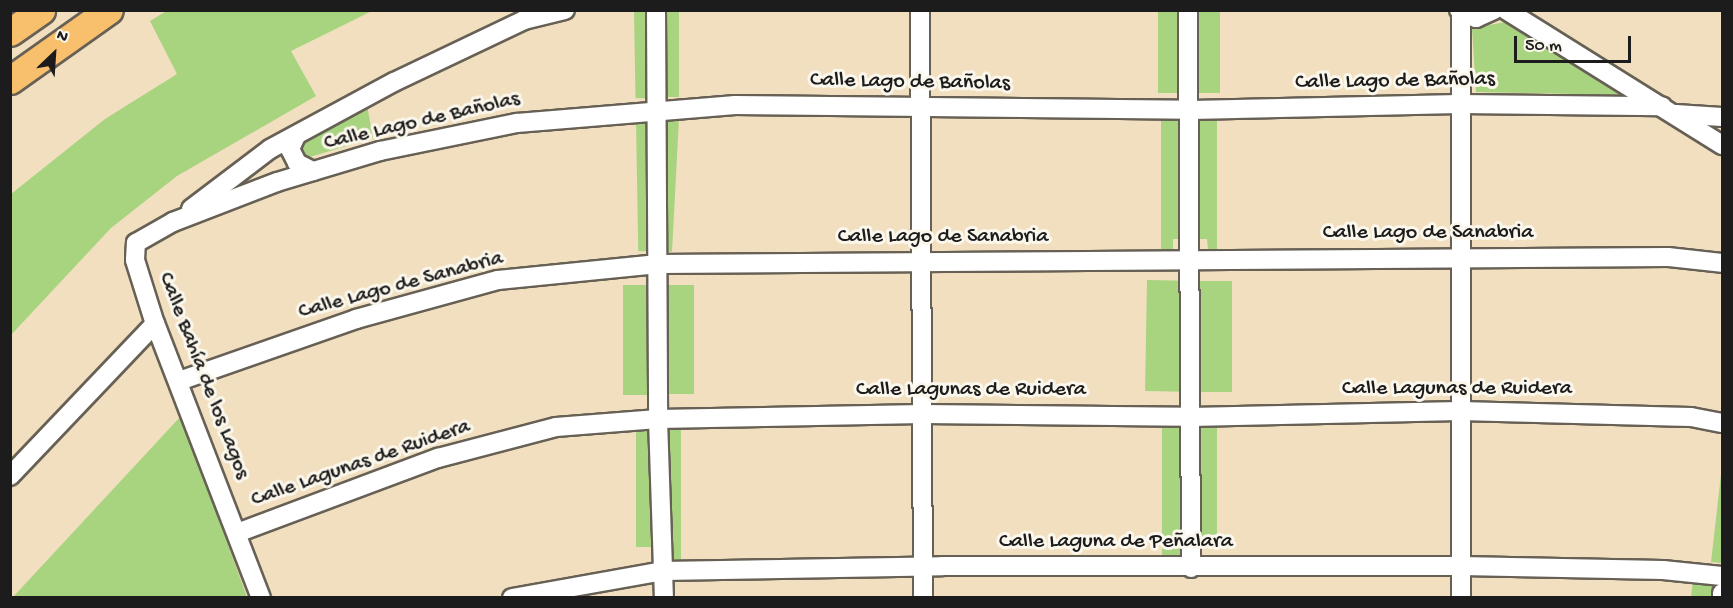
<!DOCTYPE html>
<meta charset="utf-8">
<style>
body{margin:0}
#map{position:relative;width:1733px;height:608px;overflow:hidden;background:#f1dfbf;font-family:"Gochi Hand",sans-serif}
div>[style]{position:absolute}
.green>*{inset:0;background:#a8d480;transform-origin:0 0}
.roads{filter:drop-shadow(2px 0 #676055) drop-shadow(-2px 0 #676055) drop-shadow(0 2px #676055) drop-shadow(0 -2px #676055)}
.minor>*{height:18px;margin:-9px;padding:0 9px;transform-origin:9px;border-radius:9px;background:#fff}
.highway>*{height:27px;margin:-13.5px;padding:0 13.5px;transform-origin:13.5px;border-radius:13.5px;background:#f8bf6c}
span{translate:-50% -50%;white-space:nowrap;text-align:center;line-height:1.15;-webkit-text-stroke:6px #fbf7ec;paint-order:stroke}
.street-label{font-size:22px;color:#1c1c1c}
.frame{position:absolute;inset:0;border:12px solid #1c1c1c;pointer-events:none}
.north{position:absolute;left:24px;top:24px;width:60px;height:60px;-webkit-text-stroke:4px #fbf7ec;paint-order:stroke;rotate:25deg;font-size:16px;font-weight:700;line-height:24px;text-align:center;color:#1c1c1c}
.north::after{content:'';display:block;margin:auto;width:21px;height:27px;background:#1c1c1c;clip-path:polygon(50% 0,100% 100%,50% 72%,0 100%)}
.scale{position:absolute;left:1514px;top:36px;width:117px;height:27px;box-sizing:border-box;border:3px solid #1c1c1c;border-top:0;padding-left:8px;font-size:18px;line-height:21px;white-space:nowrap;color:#1c1c1c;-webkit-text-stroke:4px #fbf7ec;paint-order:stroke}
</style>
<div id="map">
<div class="green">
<div style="clip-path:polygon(168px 10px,372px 11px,291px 51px,316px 96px,177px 176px,111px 228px,11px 335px,11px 194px,105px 119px,177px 74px,150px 21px)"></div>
<div style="left:651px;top:11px;width:87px;height:17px;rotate:89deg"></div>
<div style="left:660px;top:11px;width:19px;height:86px"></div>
<div style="left:1158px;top:11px;width:27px;height:82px"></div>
<div style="left:1193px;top:11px;width:27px;height:82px"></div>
<div style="clip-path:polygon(1506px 22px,1625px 95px,1476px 92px,1472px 28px)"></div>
<div style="clip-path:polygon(367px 105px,373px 138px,310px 157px,303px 154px,302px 141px)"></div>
<div style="clip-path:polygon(1161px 117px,1186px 117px,1186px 239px,1173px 239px,1173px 249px,1161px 249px)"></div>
<div style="clip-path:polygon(1194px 117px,1217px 117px,1217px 249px,1208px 249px,1207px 239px,1194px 239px)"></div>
<div style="left:661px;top:118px;width:18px;height:133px;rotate:3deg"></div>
<div style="left:652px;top:120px;width:131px;height:16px;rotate:89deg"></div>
<div style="left:1147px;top:280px;width:40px;height:111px;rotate:1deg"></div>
<div style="left:1194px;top:281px;width:38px;height:111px"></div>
<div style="left:623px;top:285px;width:32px;height:110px"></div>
<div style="left:662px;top:285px;width:32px;height:109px"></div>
<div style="clip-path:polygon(181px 416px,247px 597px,13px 597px)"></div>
<div style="left:1162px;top:424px;width:24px;height:133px"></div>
<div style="left:1194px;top:424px;width:23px;height:122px"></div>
<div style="left:664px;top:426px;width:17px;height:134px"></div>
<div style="left:636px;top:431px;width:17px;height:116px"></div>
<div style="clip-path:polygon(1722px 466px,1722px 554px,1721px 563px,1711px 562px)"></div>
<div style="clip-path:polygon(1693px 580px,1718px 585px,1717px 597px,1691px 597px)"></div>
</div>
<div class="roads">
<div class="minor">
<div style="left:656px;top:10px;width:409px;rotate:89.7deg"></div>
<div style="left:658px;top:419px;width:179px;rotate:88.1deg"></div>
<div style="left:920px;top:10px;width:588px;rotate:89.71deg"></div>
<div style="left:1188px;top:10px;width:558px;rotate:89.69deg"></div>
<div style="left:1459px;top:10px;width:19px;rotate:25deg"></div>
<div style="left:1476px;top:18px;width:20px;rotate:-24deg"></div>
<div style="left:1506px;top:10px;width:255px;rotate:32deg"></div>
<div style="left:1461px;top:12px;width:586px;rotate:90deg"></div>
<div style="left:1676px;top:114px;width:46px;rotate:3.7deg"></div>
<div style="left:296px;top:136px;width:14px;rotate:115deg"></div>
<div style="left:290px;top:149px;width:16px;rotate:63deg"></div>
<div style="left:297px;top:163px;width:18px;rotate:27deg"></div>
<div style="left:191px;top:209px;width:99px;rotate:-37.2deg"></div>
<div style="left:270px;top:149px;width:141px;rotate:-28.4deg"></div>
<div style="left:394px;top:82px;width:144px;rotate:-25.5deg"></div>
<div style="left:524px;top:20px;width:42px;rotate:-13.7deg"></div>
<div style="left:179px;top:381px;width:188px;rotate:-19.3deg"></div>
<div style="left:356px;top:319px;width:147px;rotate:-15.4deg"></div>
<div style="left:498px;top:280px;width:161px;rotate:-5.7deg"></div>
<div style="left:658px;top:264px;width:1010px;rotate:-0.4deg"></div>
<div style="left:1668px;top:257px;width:54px;rotate:6.3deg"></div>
<div style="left:10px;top:476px;width:210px;rotate:-46.4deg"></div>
<div style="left:237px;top:533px;width:215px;rotate:-20.5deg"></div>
<div style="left:438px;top:458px;width:122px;rotate:-14.7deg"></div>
<div style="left:556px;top:427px;width:102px;rotate:-4.5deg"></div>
<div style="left:658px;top:419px;width:265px;rotate:-1.1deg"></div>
<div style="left:923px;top:414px;width:268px;rotate:0.6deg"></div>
<div style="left:1191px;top:417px;width:269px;rotate:-1.3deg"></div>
<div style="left:1460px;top:411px;width:231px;rotate:1.5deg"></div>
<div style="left:1691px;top:417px;width:32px;rotate:11deg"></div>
<div style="left:261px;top:598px;width:294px;rotate:-111.1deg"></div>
<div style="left:155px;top:324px;width:67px;rotate:-107.4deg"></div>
<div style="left:135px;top:260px;width:17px;rotate:-87deg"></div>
<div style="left:136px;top:243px;width:43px;rotate:-29.6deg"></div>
<div style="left:173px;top:222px;width:111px;rotate:-21deg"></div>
<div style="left:277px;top:182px;width:108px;rotate:-16.8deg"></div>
<div style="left:380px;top:151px;width:140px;rotate:-11.6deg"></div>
<div style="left:517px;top:123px;width:219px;rotate:-4.7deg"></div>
<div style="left:735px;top:105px;width:455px;rotate:0.6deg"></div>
<div style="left:1190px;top:110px;width:269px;rotate:-1.3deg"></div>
<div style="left:1459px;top:104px;width:203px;rotate:0.6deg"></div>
<div style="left:512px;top:598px;width:153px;rotate:-10.1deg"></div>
<div style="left:663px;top:571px;width:279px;rotate:-1deg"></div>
<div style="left:942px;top:566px;width:519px"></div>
<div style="left:1461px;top:566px;width:202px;rotate:1.1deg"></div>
<div style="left:1663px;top:570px;width:59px;rotate:5.8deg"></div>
<div style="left:1722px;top:598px;width:5px;rotate:-90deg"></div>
</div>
<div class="highway">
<div style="left:10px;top:32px;width:38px;rotate:-35deg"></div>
<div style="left:10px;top:80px;width:121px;rotate:-35.3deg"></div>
</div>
</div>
<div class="street-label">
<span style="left:1395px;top:82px;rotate:-1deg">Calle Lago de Bañolas</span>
<span style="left:910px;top:83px;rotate:1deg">Calle Lago de Bañolas</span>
<span style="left:422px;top:122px;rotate:-13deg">Calle Lago de Bañolas</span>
<span style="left:1428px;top:234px">Calle Lago de Sanabria</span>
<span style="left:943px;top:238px">Calle Lago de Sanabria</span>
<span style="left:401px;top:286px;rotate:-15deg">Calle Lago de Sanabria</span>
<span style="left:203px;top:376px;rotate:69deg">Calle Bahía de los Lagos</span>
<span style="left:1457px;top:390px">Calle Lagunas de Ruidera</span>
<span style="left:971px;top:391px">Calle Lagunas de Ruidera</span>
<span style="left:361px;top:464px;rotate:-19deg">Calle Lagunas de Ruidera</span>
<span style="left:1116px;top:543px">Calle Laguna de Peñalara</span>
</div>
<div class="frame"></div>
<div class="north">N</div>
<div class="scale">50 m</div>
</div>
